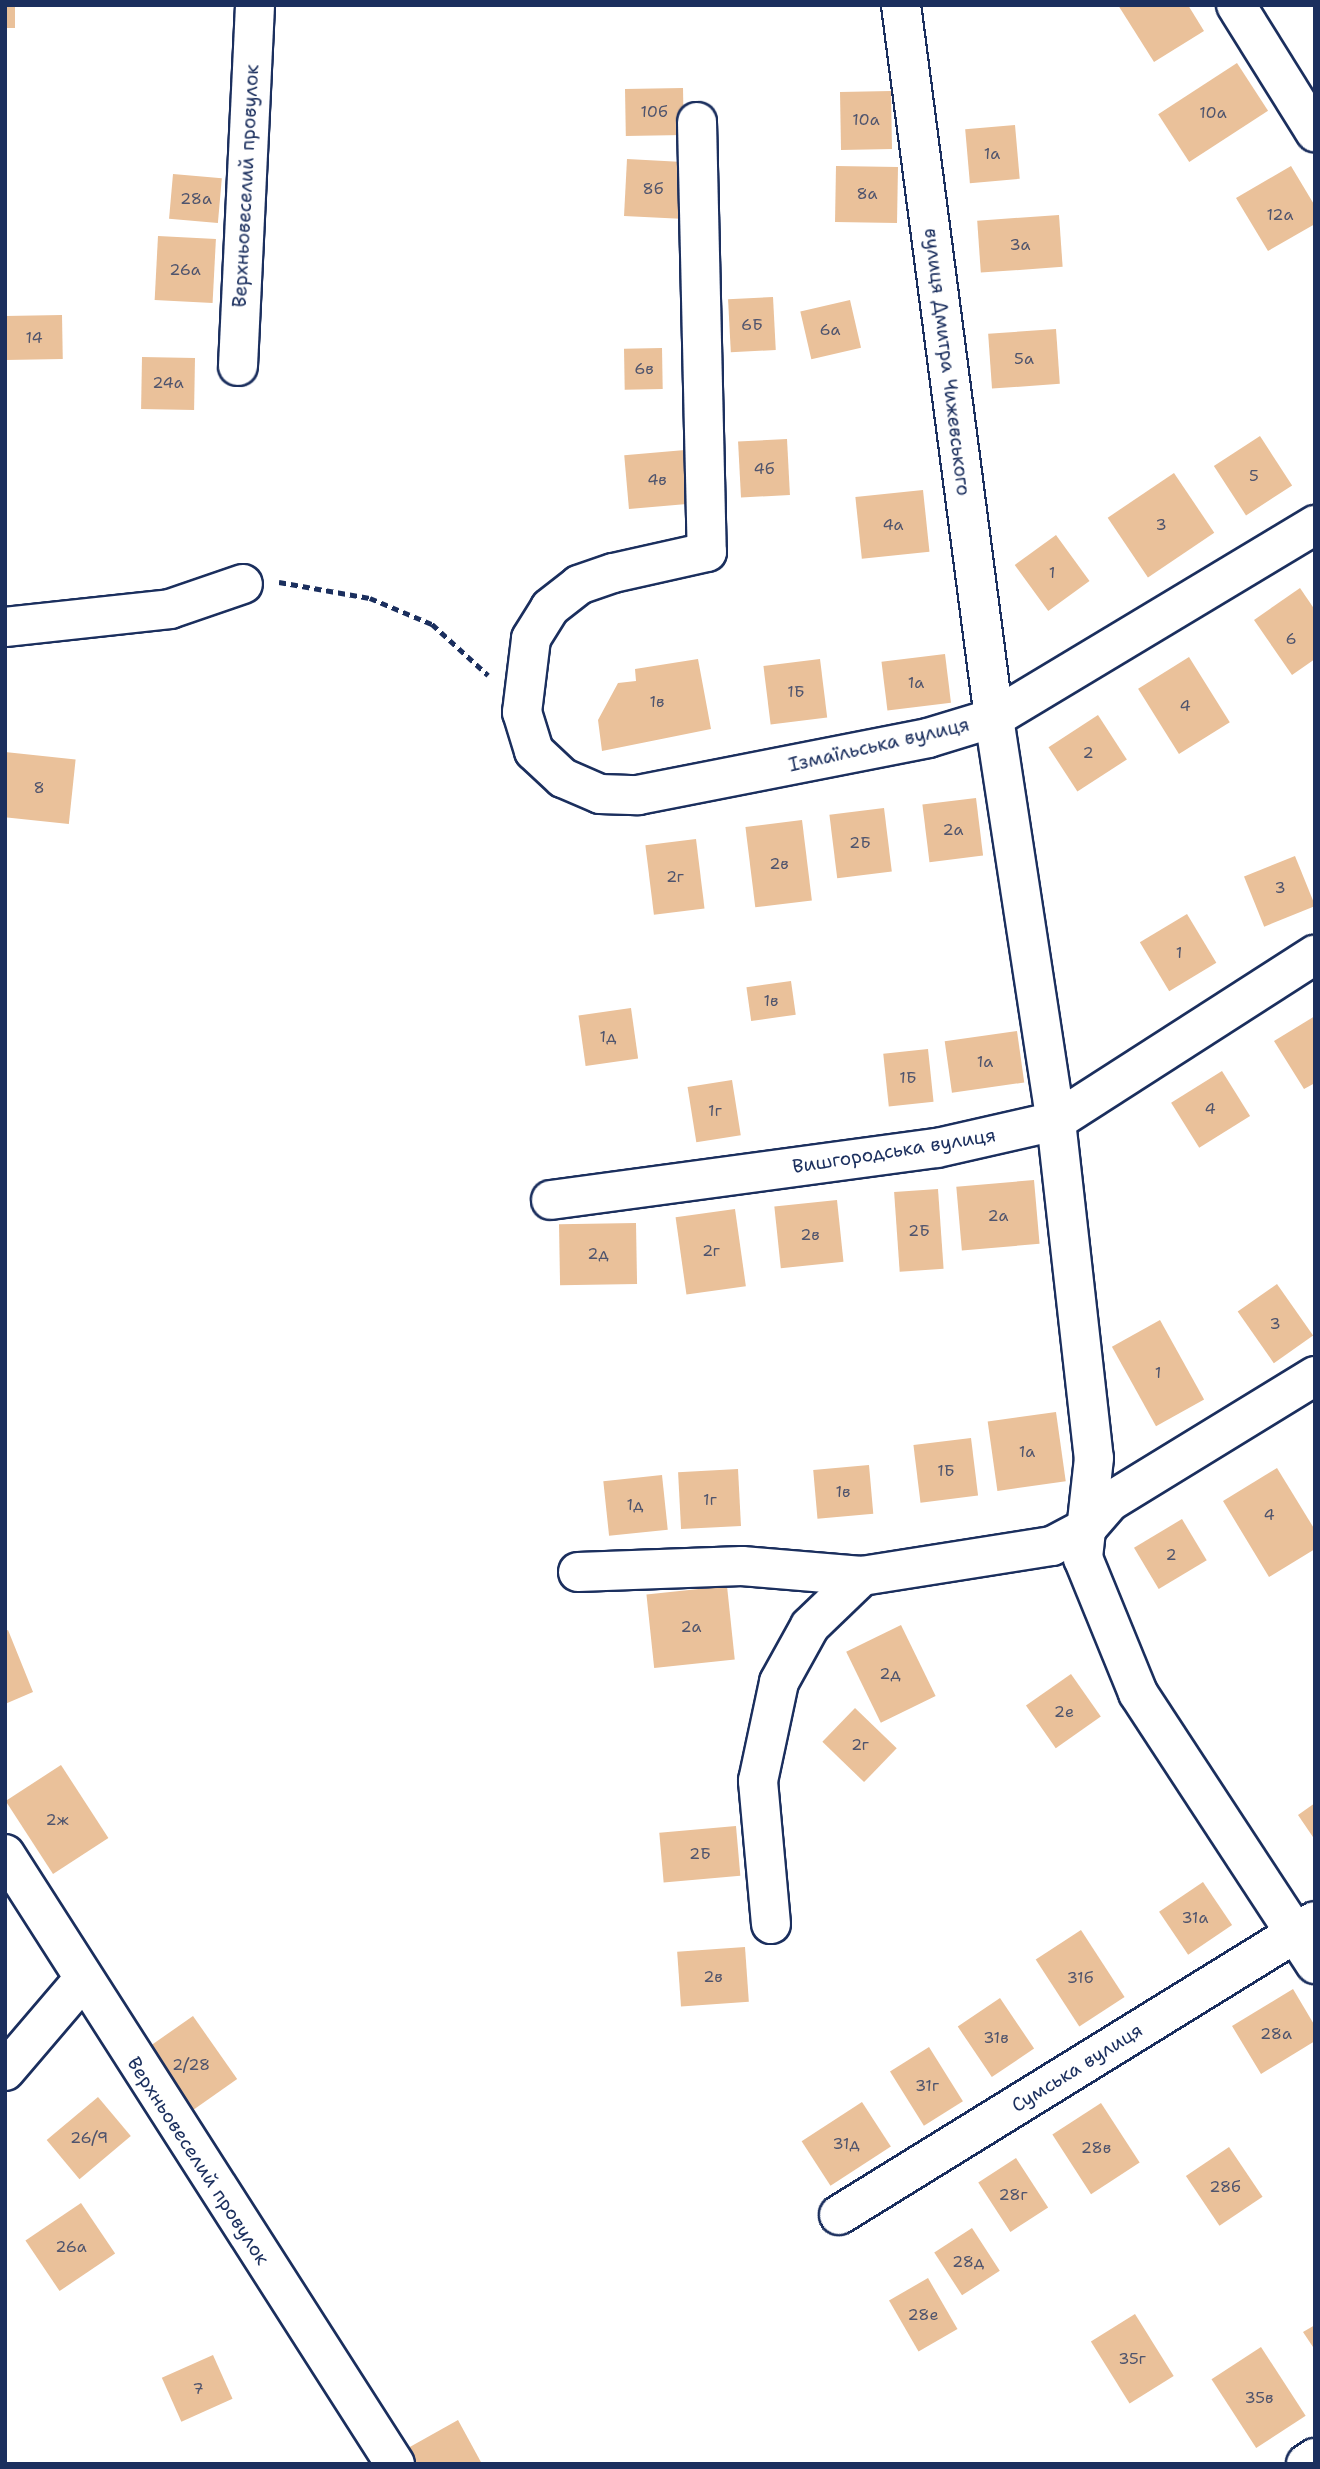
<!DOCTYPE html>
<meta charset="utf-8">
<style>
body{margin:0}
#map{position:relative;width:1320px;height:2469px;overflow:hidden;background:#fff;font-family:"Shantell Sans",sans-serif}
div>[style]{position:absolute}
.building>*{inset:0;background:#eac19a;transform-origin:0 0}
.path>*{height:4.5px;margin-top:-2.25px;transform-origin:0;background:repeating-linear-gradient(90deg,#1b2f5e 0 7px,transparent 0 12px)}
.roads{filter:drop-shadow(2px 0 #1b2f5e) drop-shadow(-2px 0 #1b2f5e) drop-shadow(0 2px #1b2f5e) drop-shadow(0 -2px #1b2f5e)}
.minor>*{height:38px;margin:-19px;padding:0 19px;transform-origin:19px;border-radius:19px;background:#fff}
span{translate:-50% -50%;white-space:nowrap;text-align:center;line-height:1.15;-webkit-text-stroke:6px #fff;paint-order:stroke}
.number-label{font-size:16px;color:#4f546d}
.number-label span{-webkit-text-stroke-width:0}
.street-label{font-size:19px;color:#1b2f5e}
.frame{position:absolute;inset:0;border:7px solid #1b2f5e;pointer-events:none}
</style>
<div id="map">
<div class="building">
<div style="left:5px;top:5px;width:10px;height:23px"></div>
<div style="clip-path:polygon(1118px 5px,1188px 5px,1204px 31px,1154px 62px)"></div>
<div style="left:1237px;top:63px;width:57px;height:94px;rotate:57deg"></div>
<div style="left:683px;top:88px;width:47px;height:58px;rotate:89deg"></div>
<div style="left:891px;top:91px;width:58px;height:51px;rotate:89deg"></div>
<div style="left:1015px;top:125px;width:54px;height:50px;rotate:85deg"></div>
<div style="left:627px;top:159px;width:56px;height:57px;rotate:3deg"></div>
<div style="left:836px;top:166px;width:62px;height:56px;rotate:1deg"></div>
<div style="clip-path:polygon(1291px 166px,1315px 206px,1315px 224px,1268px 251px,1236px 198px)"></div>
<div style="left:173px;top:174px;width:49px;height:45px;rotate:5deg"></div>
<div style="left:1059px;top:215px;width:52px;height:82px;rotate:86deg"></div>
<div style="left:158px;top:236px;width:58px;height:64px;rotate:3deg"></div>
<div style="left:773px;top:297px;width:53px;height:45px;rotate:87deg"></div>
<div style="left:850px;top:300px;width:49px;height:51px;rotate:77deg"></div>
<div style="left:62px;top:315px;width:44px;height:57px;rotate:89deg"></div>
<div style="left:1056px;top:329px;width:55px;height:68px;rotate:86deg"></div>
<div style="left:662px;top:348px;width:41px;height:38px;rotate:89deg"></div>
<div style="left:142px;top:357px;width:53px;height:52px;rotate:1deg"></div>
<div style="left:1260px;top:436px;width:59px;height:55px;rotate:57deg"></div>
<div style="left:787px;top:439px;width:56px;height:49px;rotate:87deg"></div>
<div style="left:685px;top:450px;width:54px;height:61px;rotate:85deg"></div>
<div style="left:1174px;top:473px;width:72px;height:80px;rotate:56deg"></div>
<div style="left:923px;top:490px;width:62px;height:68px;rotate:84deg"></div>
<div style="left:1056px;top:535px;width:57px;height:51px;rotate:54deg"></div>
<div style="clip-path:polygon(1300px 588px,1315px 610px,1315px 659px,1292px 675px,1254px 620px)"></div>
<div style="left:945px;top:654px;width:49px;height:64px;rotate:83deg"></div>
<div style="left:1189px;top:657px;width:77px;height:60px;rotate:58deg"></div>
<div style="clip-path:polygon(698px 659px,711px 729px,602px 751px,598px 720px,618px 683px,636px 681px,635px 669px)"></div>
<div style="left:820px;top:659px;width:59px;height:57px;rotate:83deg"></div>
<div style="left:1098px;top:715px;width:53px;height:59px;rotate:57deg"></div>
<div style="left:5px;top:752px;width:71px;height:65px;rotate:6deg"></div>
<div style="left:976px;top:798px;width:58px;height:54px;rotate:83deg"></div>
<div style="left:884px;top:808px;width:64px;height:55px;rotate:83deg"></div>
<div style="left:802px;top:820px;width:81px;height:57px;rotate:83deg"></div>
<div style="left:696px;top:839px;width:70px;height:51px;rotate:83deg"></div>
<div style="left:1295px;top:856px;width:54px;height:55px;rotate:68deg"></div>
<div style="left:1187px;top:914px;width:57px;height:55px;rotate:59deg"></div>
<div style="left:791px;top:981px;width:34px;height:45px;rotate:82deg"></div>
<div style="left:631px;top:1008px;width:51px;height:53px;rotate:82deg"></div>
<div style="clip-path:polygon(1315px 1016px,1315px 1083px,1304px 1089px,1274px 1041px)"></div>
<div style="left:1017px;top:1031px;width:52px;height:73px;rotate:82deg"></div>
<div style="left:928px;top:1049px;width:53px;height:45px;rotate:84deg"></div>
<div style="left:1222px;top:1071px;width:53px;height:60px;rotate:58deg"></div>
<div style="left:732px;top:1080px;width:56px;height:45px;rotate:81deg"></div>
<div style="left:1034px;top:1180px;width:64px;height:78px;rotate:85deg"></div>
<div style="left:938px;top:1189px;width:80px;height:44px;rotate:86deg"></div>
<div style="left:837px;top:1200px;width:62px;height:63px;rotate:84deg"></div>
<div style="left:735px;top:1209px;width:78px;height:60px;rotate:82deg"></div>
<div style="left:636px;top:1223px;width:61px;height:77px;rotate:89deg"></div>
<div style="left:1277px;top:1284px;width:63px;height:48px;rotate:55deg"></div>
<div style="left:1160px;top:1320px;width:91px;height:55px;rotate:61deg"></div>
<div style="left:1056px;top:1412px;width:70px;height:69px;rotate:82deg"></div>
<div style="left:971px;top:1438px;width:58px;height:58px;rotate:83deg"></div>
<div style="left:869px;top:1465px;width:49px;height:56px;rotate:85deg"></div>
<div style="clip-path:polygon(1277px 1468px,1315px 1530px,1315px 1549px,1269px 1577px,1223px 1501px)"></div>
<div style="left:738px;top:1469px;width:57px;height:60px;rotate:87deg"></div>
<div style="left:662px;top:1475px;width:55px;height:59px;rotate:84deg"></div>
<div style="left:1182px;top:1519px;width:48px;height:56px;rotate:59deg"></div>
<div style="left:727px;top:1586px;width:74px;height:81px;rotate:84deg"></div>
<div style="left:901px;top:1625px;width:79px;height:61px;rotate:64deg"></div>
<div style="clip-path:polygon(8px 1630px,33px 1692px,5px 1704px,5px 1631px)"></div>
<div style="left:1071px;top:1674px;width:52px;height:55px;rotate:55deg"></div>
<div style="left:855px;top:1708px;width:58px;height:47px;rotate:44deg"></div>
<div style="left:61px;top:1765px;width:87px;height:66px;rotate:57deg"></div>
<div style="clip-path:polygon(1315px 1803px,1315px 1840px,1298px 1815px)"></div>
<div style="left:736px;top:1826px;width:50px;height:77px;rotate:85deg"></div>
<div style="left:1203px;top:1882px;width:52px;height:53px;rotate:56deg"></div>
<div style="left:1081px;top:1930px;width:80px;height:54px;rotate:57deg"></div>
<div style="left:745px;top:1947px;width:55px;height:68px;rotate:86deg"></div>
<div style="clip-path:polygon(1293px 1989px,1315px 2026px,1315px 2041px,1261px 2074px,1232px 2026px)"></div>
<div style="left:1000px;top:1998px;width:61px;height:51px;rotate:56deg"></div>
<div style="left:193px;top:2016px;width:77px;height:59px;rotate:55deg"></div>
<div style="left:929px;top:2047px;width:64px;height:46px;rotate:58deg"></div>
<div style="left:98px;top:2097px;width:51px;height:67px;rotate:50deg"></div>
<div style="left:862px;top:2102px;width:53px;height:72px;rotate:57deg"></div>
<div style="left:1101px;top:2103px;width:71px;height:58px;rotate:57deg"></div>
<div style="left:1229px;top:2147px;width:60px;height:52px;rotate:56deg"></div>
<div style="left:1016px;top:2158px;width:59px;height:45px;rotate:57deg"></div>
<div style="left:81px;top:2203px;width:61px;height:67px;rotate:56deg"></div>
<div style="left:972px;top:2228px;width:51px;height:45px;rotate:57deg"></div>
<div style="left:928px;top:2278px;width:59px;height:45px;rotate:60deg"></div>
<div style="left:1135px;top:2314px;width:73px;height:52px;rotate:58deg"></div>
<div style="clip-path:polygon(1315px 2325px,1315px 2350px,1303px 2332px)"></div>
<div style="left:1261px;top:2347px;width:82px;height:59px;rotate:57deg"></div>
<div style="left:213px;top:2355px;width:48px;height:56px;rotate:66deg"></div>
<div style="clip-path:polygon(458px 2420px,482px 2464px,417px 2464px,408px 2448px)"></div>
</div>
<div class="path">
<div style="left:279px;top:582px;width:92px;rotate:10deg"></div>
<div style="left:370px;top:598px;width:67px;rotate:22.8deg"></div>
<div style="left:432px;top:624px;width:76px;rotate:42.3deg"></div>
</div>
<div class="roads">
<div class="minor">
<div style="left:901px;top:5px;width:719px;rotate:82.57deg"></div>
<div style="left:994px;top:718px;width:408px;rotate:81.3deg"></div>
<div style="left:1056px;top:1121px;width:339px;rotate:83.6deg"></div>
<div style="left:1094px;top:1458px;width:101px;rotate:96.3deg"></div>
<div style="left:1083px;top:1558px;width:146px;rotate:67.8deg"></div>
<div style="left:1138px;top:1693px;width:324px;rotate:56.8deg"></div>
<div style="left:1236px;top:5px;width:150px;rotate:58.1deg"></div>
<div style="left:697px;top:122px;width:430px;rotate:88.7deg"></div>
<div style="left:707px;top:552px;width:96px;rotate:167.4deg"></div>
<div style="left:613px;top:573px;width:36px;rotate:161deg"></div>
<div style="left:579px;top:585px;width:37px;rotate:142deg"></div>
<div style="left:550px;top:608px;width:36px;rotate:122deg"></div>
<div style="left:531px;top:639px;width:74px;rotate:97deg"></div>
<div style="left:522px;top:712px;width:41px;rotate:72.9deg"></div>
<div style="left:534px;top:751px;width:40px;rotate:43deg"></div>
<div style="left:563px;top:778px;width:40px;rotate:23.4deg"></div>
<div style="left:600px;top:794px;width:38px;rotate:2deg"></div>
<div style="left:638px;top:795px;width:296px;rotate:-11.1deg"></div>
<div style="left:928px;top:738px;width:69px;rotate:-16.9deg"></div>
<div style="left:994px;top:718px;width:375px;rotate:-31deg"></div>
<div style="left:238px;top:366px;width:361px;rotate:-87.3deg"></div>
<div style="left:5px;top:627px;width:166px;rotate:-6.2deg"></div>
<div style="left:170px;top:609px;width:77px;rotate:-18.9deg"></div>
<div style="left:551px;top:1200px;width:389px;rotate:-7.7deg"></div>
<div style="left:937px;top:1148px;width:122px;rotate:-12.8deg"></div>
<div style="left:1056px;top:1121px;width:308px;rotate:-32.7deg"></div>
<div style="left:578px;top:1572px;width:164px;rotate:-2.1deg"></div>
<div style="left:742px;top:1566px;width:120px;rotate:4.8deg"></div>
<div style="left:862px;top:1576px;width:192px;rotate:-9deg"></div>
<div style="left:1052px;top:1546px;width:41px;rotate:-27.8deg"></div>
<div style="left:1088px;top:1527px;width:35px;rotate:-49deg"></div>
<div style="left:1111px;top:1501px;width:239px;rotate:-31.5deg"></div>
<div style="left:5px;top:1854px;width:724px;rotate:57.41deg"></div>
<div style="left:771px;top:1924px;width:144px;rotate:-95.2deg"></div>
<div style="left:758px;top:1781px;width:101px;rotate:-78deg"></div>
<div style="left:779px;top:1682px;width:64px;rotate:-61deg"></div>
<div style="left:810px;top:1626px;width:72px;rotate:-43.9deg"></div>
<div style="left:5px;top:2071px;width:117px;rotate:-49.5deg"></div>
<div style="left:839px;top:2215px;width:559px;rotate:-31.7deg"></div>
<div style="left:1306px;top:2464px;width:11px;rotate:-34deg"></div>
</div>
</div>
<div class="number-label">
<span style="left:654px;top:112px">10б</span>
<span style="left:1213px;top:113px">10а</span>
<span style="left:866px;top:120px">10а</span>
<span style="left:992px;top:154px">1а</span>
<span style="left:653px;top:189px">8б</span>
<span style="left:867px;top:194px">8а</span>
<span style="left:196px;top:199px">28а</span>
<span style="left:1280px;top:215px">12а</span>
<span style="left:1020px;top:245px">3а</span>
<span style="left:185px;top:270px">26а</span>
<span style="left:752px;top:325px">6Б</span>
<span style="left:830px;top:330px">6а</span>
<span style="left:34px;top:338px">14</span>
<span style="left:1024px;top:359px">5а</span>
<span style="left:644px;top:369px">6в</span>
<span style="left:168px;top:383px">24а</span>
<span style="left:764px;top:469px">4б</span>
<span style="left:1254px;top:476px">5</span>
<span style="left:657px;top:480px">4в</span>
<span style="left:893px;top:525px">4а</span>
<span style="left:1161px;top:525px">3</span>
<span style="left:1052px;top:573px">1</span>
<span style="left:1291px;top:639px">6</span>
<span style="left:916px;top:683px">1а</span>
<span style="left:796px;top:692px">1Б</span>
<span style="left:657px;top:702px">1в</span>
<span style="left:1185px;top:706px">4</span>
<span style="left:1088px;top:753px">2</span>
<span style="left:39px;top:788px">8</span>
<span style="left:953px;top:830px">2а</span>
<span style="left:860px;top:843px">2Б</span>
<span style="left:779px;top:864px">2в</span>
<span style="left:675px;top:877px">2г</span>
<span style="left:1280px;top:888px">3</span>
<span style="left:1179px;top:953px">1</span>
<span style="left:771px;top:1001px">1в</span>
<span style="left:608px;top:1037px">1д</span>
<span style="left:985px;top:1062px">1а</span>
<span style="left:908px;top:1078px">1Б</span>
<span style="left:1210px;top:1109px">4</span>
<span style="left:715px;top:1111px">1г</span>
<span style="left:998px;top:1216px">2а</span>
<span style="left:919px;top:1231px">2Б</span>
<span style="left:810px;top:1235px">2в</span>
<span style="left:711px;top:1251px">2г</span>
<span style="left:598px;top:1254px">2д</span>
<span style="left:1275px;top:1324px">3</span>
<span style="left:1158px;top:1373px">1</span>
<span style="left:1027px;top:1452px">1а</span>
<span style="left:946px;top:1471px">1Б</span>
<span style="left:843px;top:1492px">1в</span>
<span style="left:710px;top:1500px">1г</span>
<span style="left:635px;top:1505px">1д</span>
<span style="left:1269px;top:1515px">4</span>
<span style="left:1171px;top:1555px">2</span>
<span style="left:691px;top:1627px">2а</span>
<span style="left:890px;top:1674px">2д</span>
<span style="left:1064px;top:1712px">2е</span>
<span style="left:860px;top:1745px">2г</span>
<span style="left:57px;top:1820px">2ж</span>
<span style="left:700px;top:1854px">2Б</span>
<span style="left:1195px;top:1918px">31а</span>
<span style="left:713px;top:1977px">2в</span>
<span style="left:1080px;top:1978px">31б</span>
<span style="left:1276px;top:2034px">28а</span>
<span style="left:996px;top:2038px">31в</span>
<span style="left:191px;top:2065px">2/28</span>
<span style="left:927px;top:2086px">31г</span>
<span style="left:89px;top:2138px">26/9</span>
<span style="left:846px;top:2144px">31д</span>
<span style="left:1096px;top:2148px">28в</span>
<span style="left:1225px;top:2187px">28б</span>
<span style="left:1013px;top:2195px">28г</span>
<span style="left:71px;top:2247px">26а</span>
<span style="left:968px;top:2262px">28д</span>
<span style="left:923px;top:2315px">28е</span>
<span style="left:1132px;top:2359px">35г</span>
<span style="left:198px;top:2389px">7</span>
<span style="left:1259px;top:2398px">35в</span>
</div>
<div class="street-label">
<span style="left:246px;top:186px;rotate:-87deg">Верхньовеселий провулок</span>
<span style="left:947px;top:362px;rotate:83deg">вулиця Дмитра Чижевського</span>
<span style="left:879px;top:745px;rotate:-13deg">Ізмаїльська вулиця</span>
<span style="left:894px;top:1151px;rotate:-9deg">Вишгородська вулиця</span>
<span style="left:1077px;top:2068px;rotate:-32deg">Сумська вулиця</span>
<span style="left:198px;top:2161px;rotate:57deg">Верхньовеселий провулок</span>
</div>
<div class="frame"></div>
</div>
